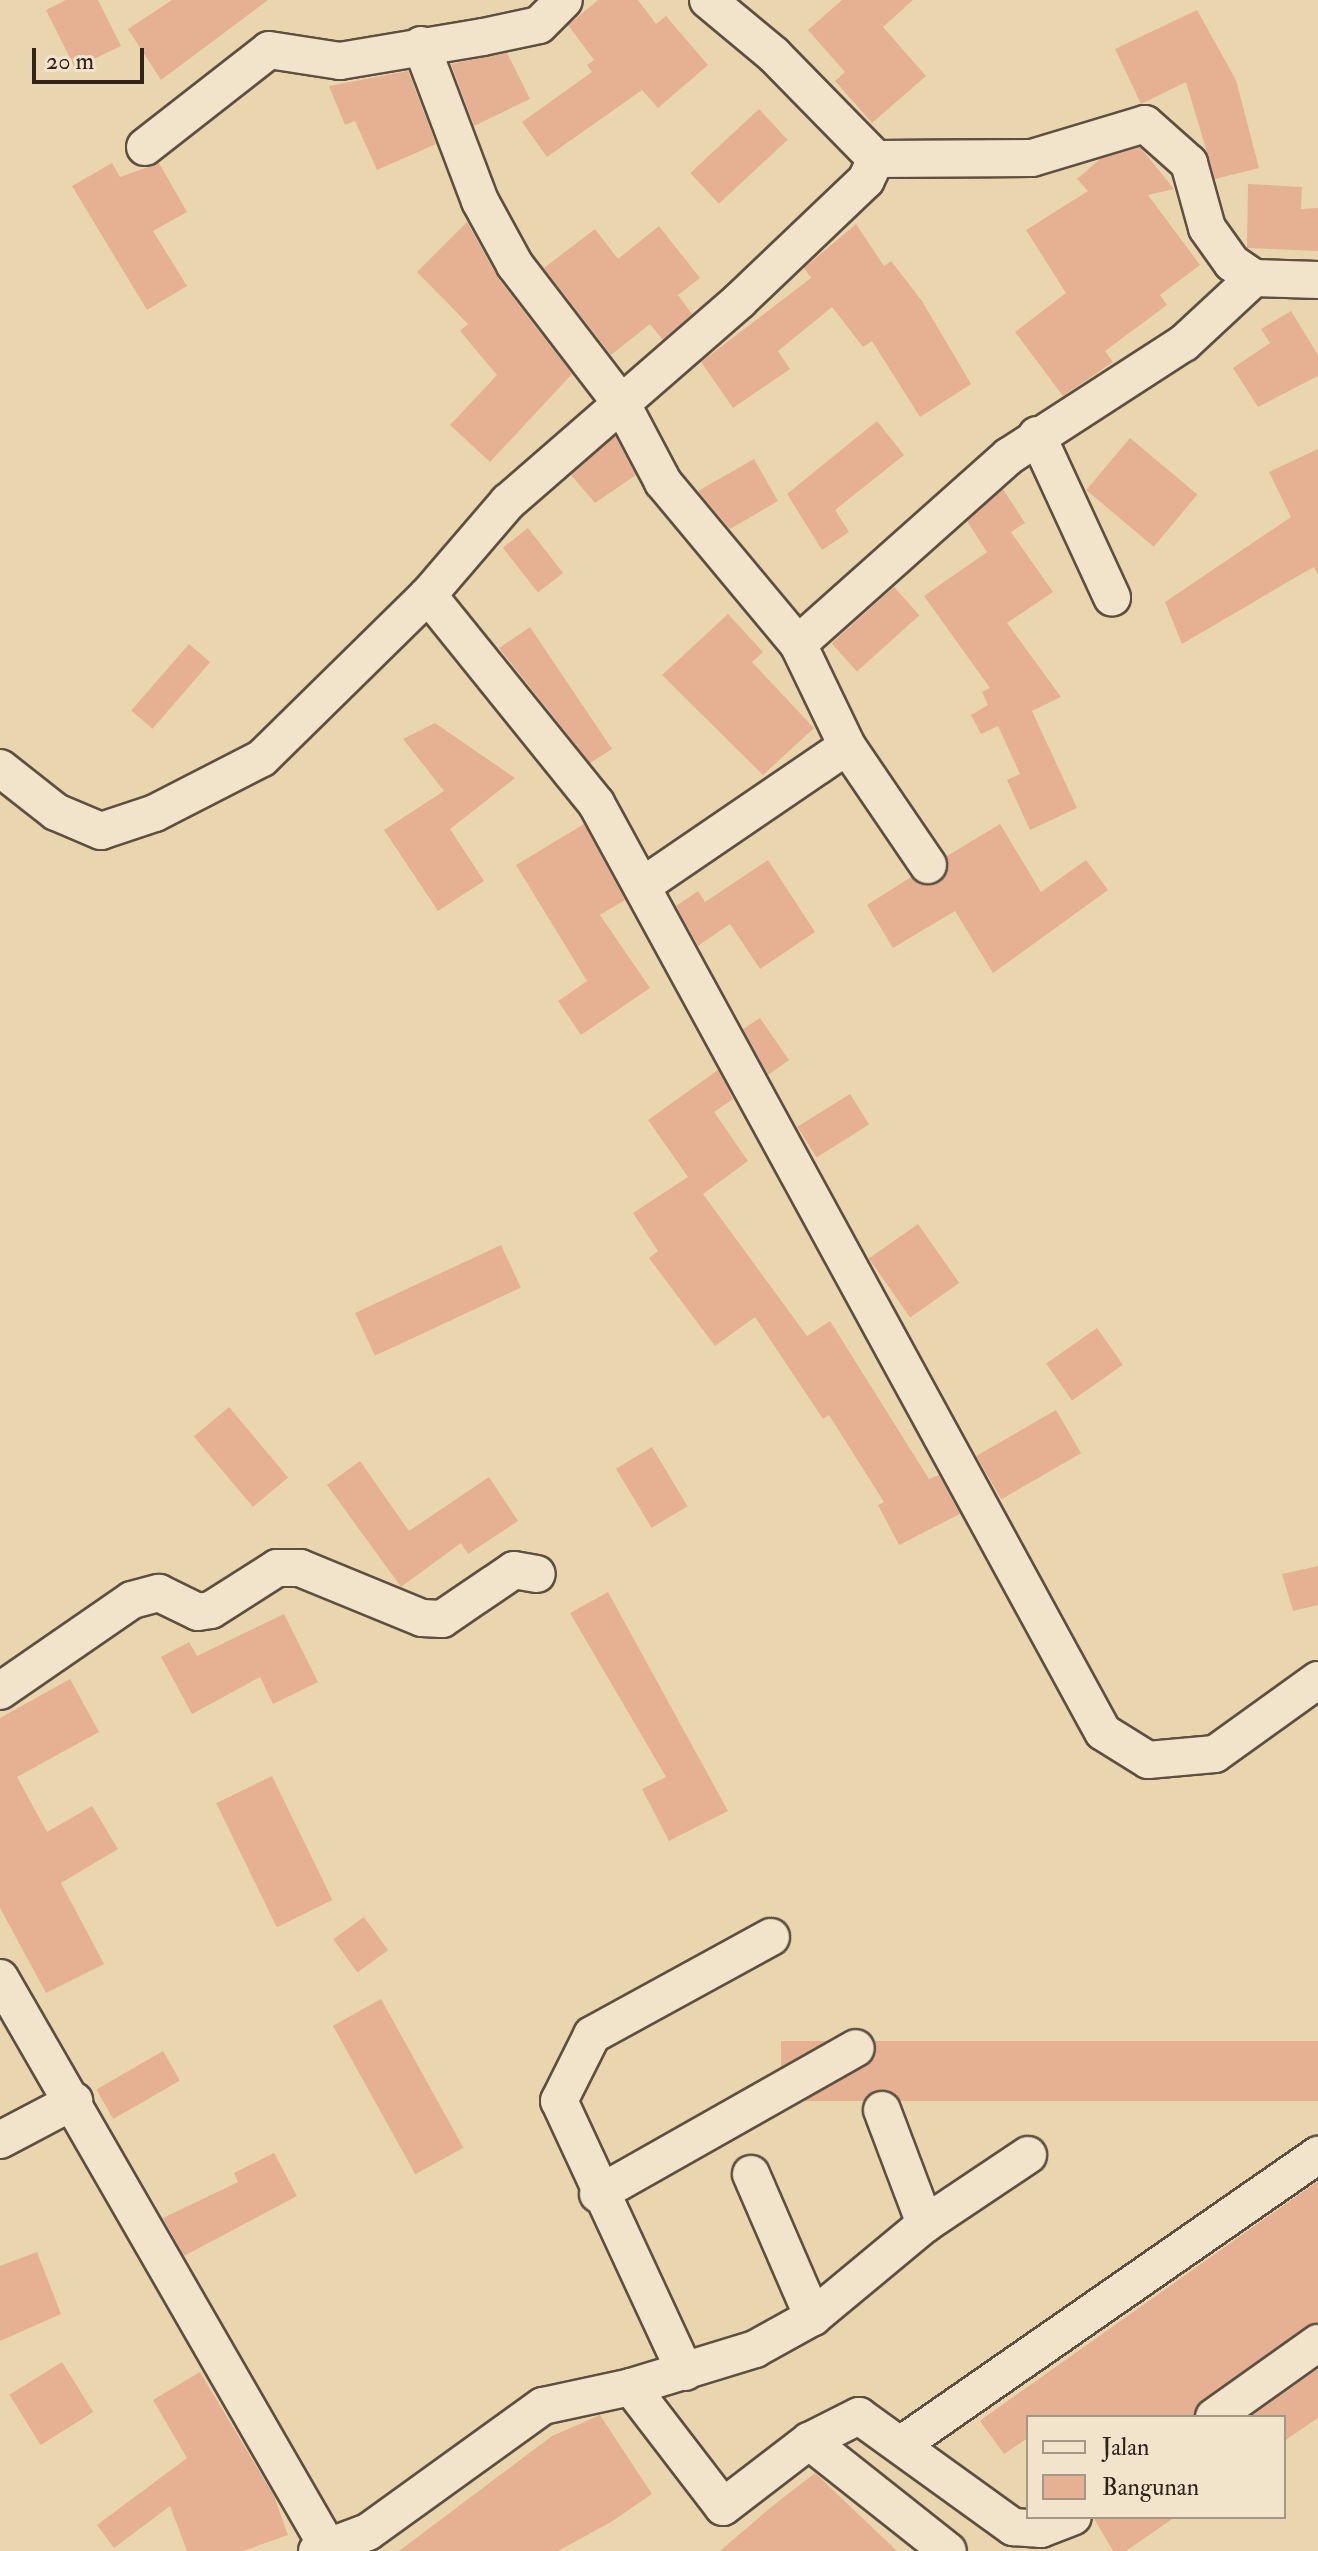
<!DOCTYPE html>
<style>
body{margin:0}
#map{position:relative;width:1318px;height:2551px;overflow:hidden;background:#e9d6af;font-family:"IM FELL Double Pica",serif}
div>[style]{position:absolute}
.building>*{inset:0;background:#e6b192;transform-origin:0 0}
.roads{filter:drop-shadow(2px 0 #5e5041) drop-shadow(-2px 0 #5e5041) drop-shadow(0 2px #5e5041) drop-shadow(0 -2px #5e5041)}
.street>*{height:36px;margin:-18px;padding:0 18px;transform-origin:18px;border-radius:18px;background:#f1e4cb}
span{translate:-50% -50%;white-space:nowrap;text-align:center;line-height:1.15;-webkit-text-stroke:8px #f1e4cb;paint-order:stroke}
.legend{position:absolute;left:1026px;top:2415px;width:260px;height:104px;box-sizing:border-box;background:#f1e4cb;border:2px solid #a39785;margin:0;padding:10px 14px;list-style:none;font-size:24px;color:#2f231c}
.legend li{display:flex;align-items:center;gap:16px;height:40px}
.legend b{width:40px;border:2px solid #a39785}
.scale{position:absolute;left:32px;top:48px;width:112px;height:36px;box-sizing:border-box;border:4px solid #2f231c;border-top:0;padding-left:10px;font-size:24px;line-height:28px;white-space:nowrap;color:#2f231c;-webkit-text-stroke:6px #f1e4cb;paint-order:stroke}
</style>
<div id="map">
<div class="building">
<div style="clip-path:polygon(66px 0,98px 0,121px 46px,75px 68px,46px 10px)"></div>
<div style="clip-path:polygon(172px 0,268px 0,161px 80px,128px 29px)"></div>
<div style="clip-path:polygon(598px 0,638px 0,656px 24px,666px 16px,708px 65px,658px 108px,642px 90px,547px 157px,522px 122px,592px 72px,587px 65px,594px 60px,568px 25px)"></div>
<div style="clip-path:polygon(842px 0,913px 0,883px 27px,926px 76px,872px 123px,835px 81px,845px 72px,808px 30px)"></div>
<div style="clip-path:polygon(1197px 10px,1236px 80px,1259px 168px,1215px 179px,1186px 82px,1141px 104px,1115px 49px)"></div>
<div style="clip-path:polygon(507px 53px,530px 99px,474px 126px,451px 64px)"></div>
<div style="clip-path:polygon(408px 71px,436px 144px,377px 170px,355px 121px,345px 125px,329px 86px)"></div>
<div style="left:759px;top:109px;width:42px;height:94px;rotate:47deg"></div>
<div style="clip-path:polygon(1140px 147px,1174px 189px,1148px 195px,1200px 265px,1160px 295px,1167px 305px,1105px 351px,1113px 362px,1063px 396px,1015px 332px,1066px 293px,1026px 230px,1088px 191px,1077px 179px,1100px 159px)"></div>
<div style="clip-path:polygon(112px 163px,120px 177px,159px 163px,187px 212px,153px 231px,187px 286px,147px 310px,72px 186px)"></div>
<div style="clip-path:polygon(1248px 184px,1302px 187px,1301px 209px,1318px 208px,1318px 251px,1247px 248px)"></div>
<div style="clip-path:polygon(467px 222px,498px 278px,572px 374px,490px 462px,450px 425px,497px 375px,460px 331px,468px 324px,417px 272px)"></div>
<div style="clip-path:polygon(856px 224px,884px 266px,891px 261px,922px 301px,971px 384px,920px 417px,872px 341px,863px 347px,832px 307px,778px 351px,790px 369px,733px 408px,701px 362px,811px 278px,804px 268px)"></div>
<div style="clip-path:polygon(659px 226px,700px 278px,678px 295px,692px 314px,663px 340px,650px 324px,611px 355px,544px 268px,595px 229px,618px 259px)"></div>
<div style="clip-path:polygon(1291px 311px,1318px 355px,1318px 376px,1258px 407px,1233px 368px,1270px 343px,1261px 329px)"></div>
<div style="clip-path:polygon(877px 421px,904px 455px,835px 510px,849px 532px,822px 550px,787px 494px)"></div>
<div style="clip-path:polygon(615px 436px,636px 475px,595px 503px,571px 475px)"></div>
<div style="left:1130px;top:438px;width:88px;height:68px;rotate:40deg"></div>
<div style="clip-path:polygon(1318px 449px,1318px 575px,1314px 567px,1303px 573px,1182px 644px,1165px 602px,1291px 517px,1269px 472px)"></div>
<div style="clip-path:polygon(754px 459px,778px 501px,730px 529px,698px 491px)"></div>
<div style="clip-path:polygon(1003px 489px,1025px 523px,1011px 532px,1053px 592px,1007px 623px,1061px 697px,1032px 711px,1077px 808px,1030px 830px,1007px 780px,1020px 774px,998px 726px,981px 734px,971px 715px,988px 705px,982px 692px,990px 688px,924px 596px,987px 552px,967px 521px)"></div>
<div style="left:528px;top:528px;width:57px;height:32px;rotate:52deg"></div>
<div style="left:894px;top:587px;width:38px;height:84px;rotate:48deg"></div>
<div style="clip-path:polygon(728px 614px,763px 652px,752px 662px,814px 728px,763px 775px,662px 675px)"></div>
<div style="clip-path:polygon(530px 627px,612px 749px,590px 763px,499px 648px)"></div>
<div style="left:189px;top:644px;width:28px;height:88px;rotate:41deg"></div>
<div style="clip-path:polygon(435px 723px,515px 778px,450px 829px,484px 881px,438px 911px,384px 830px,444px 791px,403px 739px)"></div>
<div style="clip-path:polygon(584px 824px,625px 900px,600px 915px,650px 988px,581px 1035px,558px 1001px,587px 981px,516px 865px)"></div>
<div style="clip-path:polygon(1000px 824px,1041px 892px,1086px 860px,1108px 890px,993px 973px,955px 911px,893px 948px,867px 905px,911px 877px,939px 883px,947px 856px)"></div>
<div style="clip-path:polygon(768px 860px,815px 932px,760px 969px,730px 924px,698px 946px,676px 906px,698px 891px,705px 902px)"></div>
<div style="clip-path:polygon(760px 1018px,789px 1060px,768px 1075px,743px 1029px)"></div>
<div style="clip-path:polygon(718px 1070px,733px 1099px,714px 1112px,748px 1161px,703px 1194px,807px 1336px,830px 1321px,929px 1479px,939px 1475px,960px 1514px,899px 1545px,878px 1505px,884px 1502px,829px 1415px,823px 1419px,755px 1317px,715px 1346px,649px 1258px,658px 1251px,633px 1213px,688px 1177px,648px 1120px)"></div>
<div style="left:850px;top:1094px;width:36px;height:62px;rotate:58deg"></div>
<div style="left:918px;top:1224px;width:72px;height:60px;rotate:55deg"></div>
<div style="left:501px;top:1245px;width:47px;height:161px;rotate:65deg"></div>
<div style="left:1097px;top:1328px;width:45px;height:62px;rotate:55deg"></div>
<div style="left:229px;top:1407px;width:92px;height:46px;rotate:50deg"></div>
<div style="left:1056px;top:1410px;width:50px;height:92px;rotate:60deg"></div>
<div style="left:652px;top:1447px;width:69px;height:42px;rotate:59deg"></div>
<div style="clip-path:polygon(360px 1461px,409px 1531px,489px 1477px,518px 1521px,468px 1554px,461px 1543px,401px 1587px,327px 1485px)"></div>
<div style="clip-path:polygon(1318px 1566px,1318px 1605px,1293px 1611px,1282px 1574px)"></div>
<div style="clip-path:polygon(608px 1592px,728px 1811px,669px 1841px,642px 1789px,666px 1777px,570px 1613px)"></div>
<div style="clip-path:polygon(284px 1614px,318px 1682px,273px 1704px,260px 1677px,192px 1714px,161px 1657px,189px 1642px,197px 1656px)"></div>
<div style="clip-path:polygon(70px 1679px,99px 1732px,17px 1777px,47px 1832px,92px 1806px,118px 1849px,61px 1883px,104px 1964px,46px 1993px,0 1908px,0 1718px)"></div>
<div style="left:272px;top:1776px;width:138px;height:62px;rotate:64deg"></div>
<div style="left:364px;top:1917px;width:41px;height:38px;rotate:54deg"></div>
<div style="left:381px;top:1999px;width:170px;height:55px;rotate:61deg"></div>
<div style="left:1318px;top:2041px;width:60px;height:537px;rotate:90deg"></div>
<div style="left:163px;top:2051px;width:34px;height:77px;rotate:60deg"></div>
<div style="clip-path:polygon(274px 2153px,297px 2196px,184px 2256px,163px 2218px,238px 2182px,234px 2173px)"></div>
<div style="clip-path:polygon(1318px 2181px,1318px 2322px,1202px 2400px,1193px 2417px,1028px 2417px,1028px 2438px,1004px 2454px,980px 2421px,985px 2417px)"></div>
<div style="clip-path:polygon(37px 2252px,61px 2314px,0 2341px,0 2266px)"></div>
<div style="left:62px;top:2362px;width:59px;height:62px;rotate:58deg"></div>
<div style="clip-path:polygon(1318px 2369px,1318px 2418px,1284px 2441px,1284px 2417px,1250px 2417px)"></div>
<div style="clip-path:polygon(200px 2372px,274px 2496px,288px 2535px,243px 2551px,187px 2551px,170px 2506px,114px 2548px,97px 2525px,187px 2458px,153px 2400px)"></div>
<div style="clip-path:polygon(600px 2415px,652px 2494px,611px 2522px,558px 2551px,399px 2551px,552px 2436px)"></div>
<div style="clip-path:polygon(815px 2473px,897px 2551px,720px 2551px,770px 2508px)"></div>
<div style="clip-path:polygon(1093px 2517px,1175px 2517px,1126px 2551px,1113px 2551px)"></div>
</div>
<div class="roads">
<div class="street">
<div style="left:708px;top:0;width:85px;rotate:39.7deg"></div>
<div style="left:773px;top:54px;width:147px;rotate:45.6deg"></div>
<div style="left:876px;top:159px;width:156px;rotate:-0.4deg"></div>
<div style="left:1032px;top:158px;width:118px;rotate:-16.7deg"></div>
<div style="left:1145px;top:124px;width:59px;rotate:41.6deg"></div>
<div style="left:1189px;top:163px;width:67px;rotate:74.5deg"></div>
<div style="left:1207px;top:228px;width:43px;rotate:54.5deg"></div>
<div style="left:1232px;top:263px;width:27px;rotate:34deg"></div>
<div style="left:1254px;top:278px;width:64px;rotate:1.8deg"></div>
<div style="left:421px;top:45px;width:167px;rotate:69.3deg"></div>
<div style="left:480px;top:201px;width:73px;rotate:61.3deg"></div>
<div style="left:515px;top:265px;width:178px;rotate:52.5deg"></div>
<div style="left:623px;top:406px;width:86px;rotate:62.2deg"></div>
<div style="left:663px;top:482px;width:211px;rotate:50.2deg"></div>
<div style="left:798px;top:644px;width:113px;rotate:64.3deg"></div>
<div style="left:847px;top:746px;width:144px;rotate:55.8deg"></div>
<div style="left:145px;top:147px;width:157px;rotate:-38deg"></div>
<div style="left:269px;top:50px;width:72px;rotate:8.8deg"></div>
<div style="left:340px;top:61px;width:145px;rotate:-9.5deg"></div>
<div style="left:483px;top:37px;width:57px;rotate:-12.1deg"></div>
<div style="left:539px;top:25px;width:35px;rotate:-45deg"></div>
<div style="left:1037px;top:435px;width:179px;rotate:65.2deg"></div>
<div style="left:428px;top:595px;width:267px;rotate:51.1deg"></div>
<div style="left:596px;top:803px;width:1058px;rotate:61.38deg"></div>
<div style="left:1103px;top:1732px;width:53px;rotate:31.9deg"></div>
<div style="left:1148px;top:1760px;width:67px;rotate:-5.1deg"></div>
<div style="left:1215px;top:1754px;width:127px;rotate:-35.7deg"></div>
<div style="left:798px;top:644px;width:283px;rotate:-41.7deg"></div>
<div style="left:1009px;top:456px;width:208px;rotate:-32.9deg"></div>
<div style="left:1184px;top:343px;width:96px;rotate:-42.9deg"></div>
<div style="left:0;top:768px;width:71px;rotate:38.2deg"></div>
<div style="left:56px;top:812px;width:49px;rotate:22.9deg"></div>
<div style="left:101px;top:831px;width:57px;rotate:-18.4deg"></div>
<div style="left:155px;top:813px;width:120px;rotate:-27.2deg"></div>
<div style="left:262px;top:758px;width:233px;rotate:-44.5deg"></div>
<div style="left:428px;top:595px;width:123px;rotate:-49.3deg"></div>
<div style="left:508px;top:502px;width:306px;rotate:-41deg"></div>
<div style="left:739px;top:301px;width:175px;rotate:-43.6deg"></div>
<div style="left:866px;top:180px;width:23px;rotate:-65deg"></div>
<div style="left:642px;top:886px;width:248px;rotate:-34.3deg"></div>
<div style="left:0;top:1691px;width:160px;rotate:-34.6deg"></div>
<div style="left:132px;top:1600px;width:28px;rotate:-15deg"></div>
<div style="left:159px;top:1593px;width:43px;rotate:26deg"></div>
<div style="left:198px;top:1612px;width:13px;rotate:-9deg"></div>
<div style="left:211px;top:1610px;width:78px;rotate:-32.5deg"></div>
<div style="left:277px;top:1568px;width:23px"></div>
<div style="left:300px;top:1568px;width:132px;rotate:22.3deg"></div>
<div style="left:422px;top:1618px;width:20px;rotate:3deg"></div>
<div style="left:442px;top:1619px;width:87px;rotate:-34.2deg"></div>
<div style="left:514px;top:1570px;width:23px;rotate:10deg"></div>
<div style="left:0;top:1978px;width:653px;rotate:60.06deg"></div>
<div style="left:882px;top:2110px;width:122px;rotate:69.3deg"></div>
<div style="left:0;top:2140px;width:84px;rotate:-27.8deg"></div>
<div style="left:751px;top:2174px;width:156px;rotate:66.6deg"></div>
<div style="left:598px;top:2194px;width:296px;rotate:-29.5deg"></div>
<div style="left:685px;top:2372px;width:299px;rotate:-114.9deg"></div>
<div style="left:559px;top:2101px;width:74px;rotate:-63.4deg"></div>
<div style="left:592px;top:2035px;width:204px;rotate:-28.7deg"></div>
<div style="left:631px;top:2387px;width:130px;rotate:-17deg"></div>
<div style="left:755px;top:2349px;width:66px;rotate:-28.9deg"></div>
<div style="left:813px;top:2317px;width:146px;rotate:-39.7deg"></div>
<div style="left:925px;top:2224px;width:124px;rotate:-33.8deg"></div>
<div style="left:1214px;top:2417px;width:128px;rotate:-35.4deg"></div>
<div style="left:809px;top:2441px;width:177px;rotate:38.4deg"></div>
<div style="left:902px;top:2444px;width:507px;rotate:-34.79deg"></div>
<div style="left:317px;top:2551px;width:54px;rotate:-20.4deg"></div>
<div style="left:368px;top:2532px;width:216px;rotate:-35.8deg"></div>
<div style="left:543px;top:2406px;width:90px;rotate:-12.2deg"></div>
<div style="left:631px;top:2387px;width:151px;rotate:52.5deg"></div>
<div style="left:723px;top:2507px;width:108px;rotate:-37.5deg"></div>
<div style="left:809px;top:2441px;width:56px;rotate:-26.6deg"></div>
<div style="left:859px;top:2416px;width:190px;rotate:35.8deg"></div>
<div style="left:1013px;top:2527px;width:28px;rotate:4deg"></div>
<div style="left:1041px;top:2529px;width:34px;rotate:-21deg"></div>
</div>
</div>
<ul class="legend">
<li><b style="height:10px;background:#f1e4cb"></b>Jalan</li>
<li><b style="height:22px;background:#e6b192"></b>Bangunan</li>
</ul>
<div class="scale">20 m</div>
</div>
